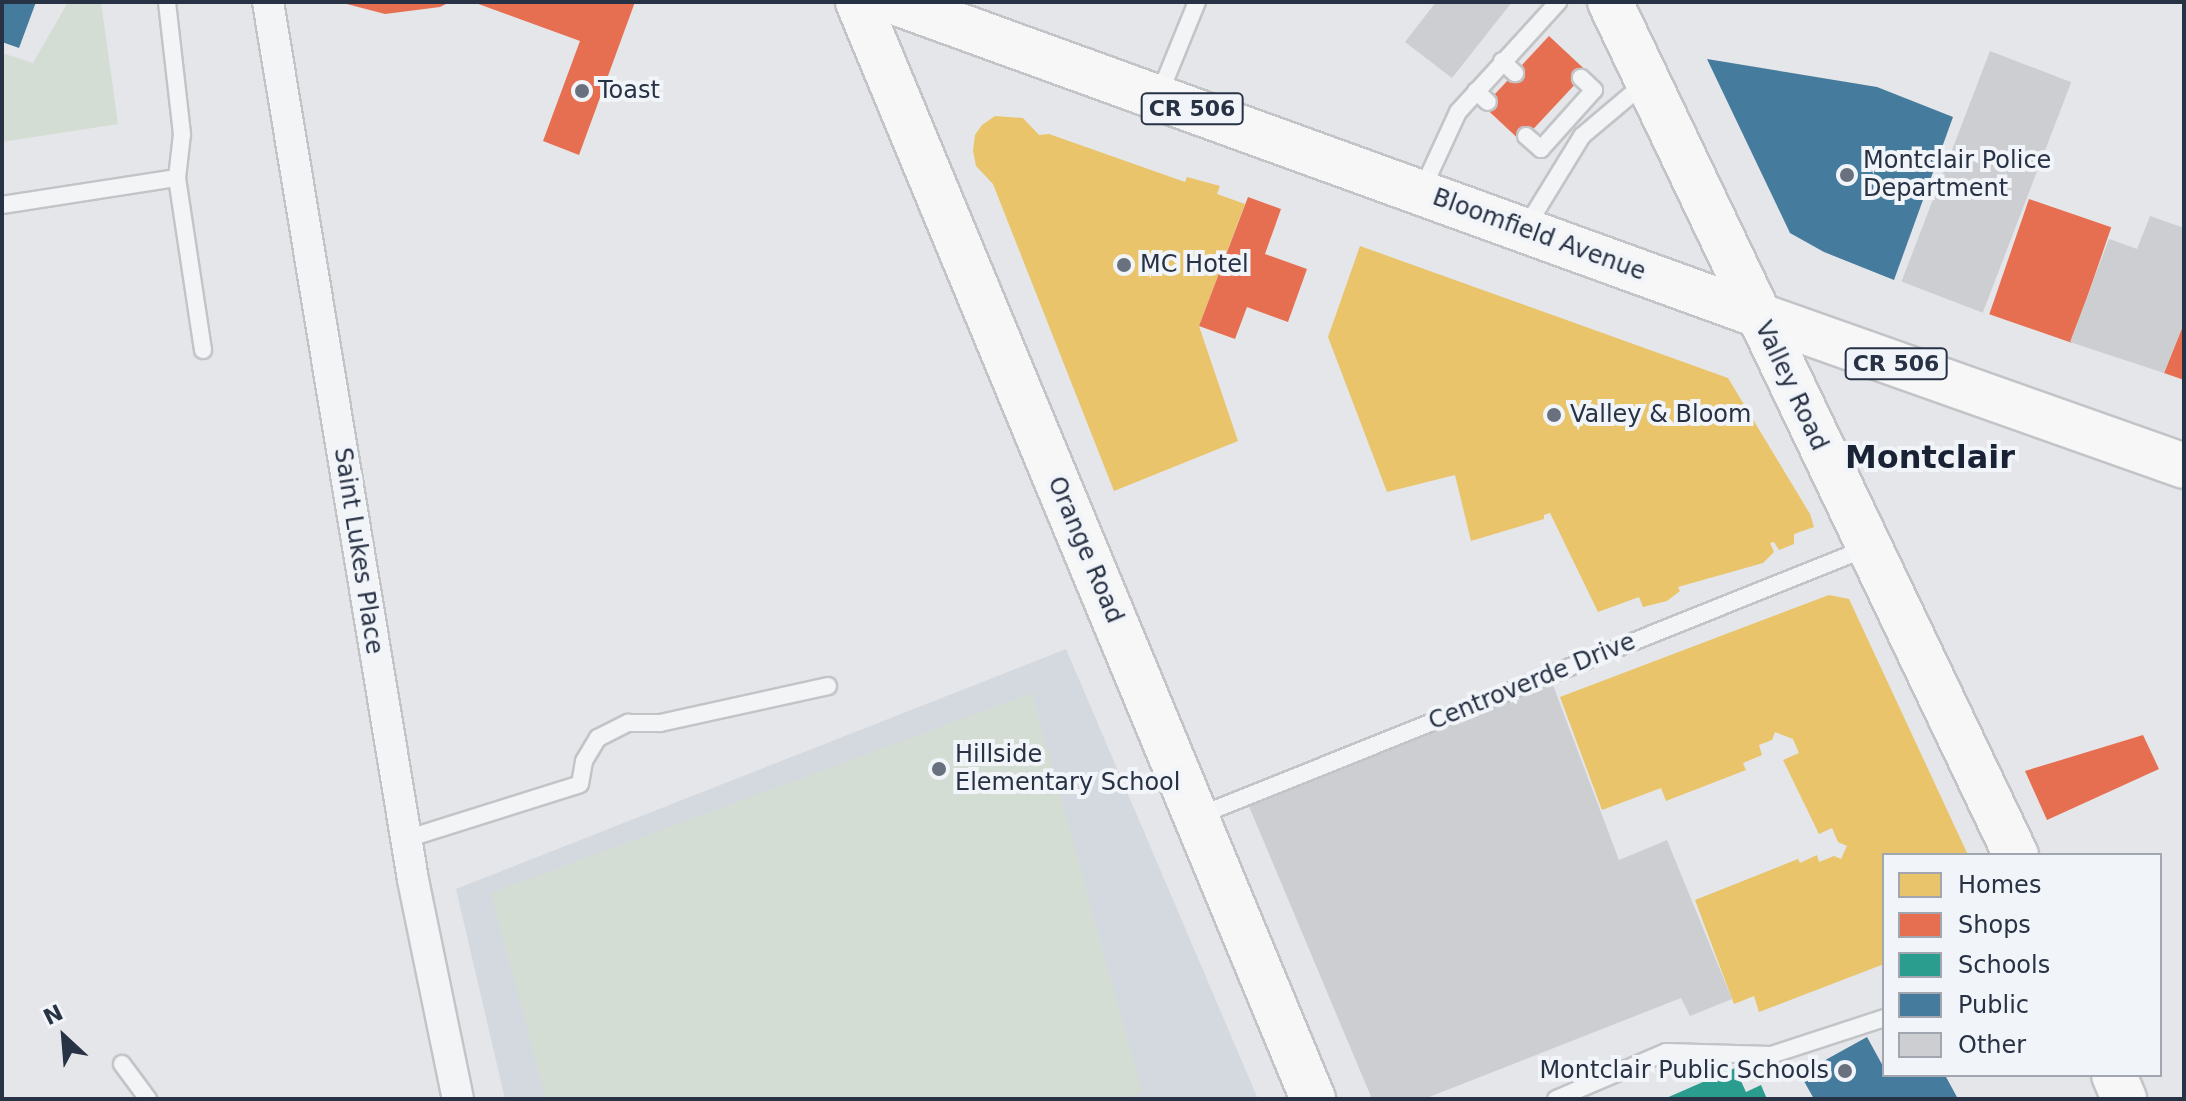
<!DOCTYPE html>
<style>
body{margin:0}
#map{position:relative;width:2186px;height:1101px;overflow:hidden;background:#e4e6e9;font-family:"DejaVu Sans",sans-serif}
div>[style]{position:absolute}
.built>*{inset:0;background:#d4d9df}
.green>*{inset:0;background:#d4ddd4}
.homes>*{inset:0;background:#e9c46a}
.shops>*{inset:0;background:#e76f51;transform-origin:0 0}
.schools>*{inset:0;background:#2a9d8f}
.public>*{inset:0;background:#457b9d}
.building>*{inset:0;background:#ccced2;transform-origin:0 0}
.roads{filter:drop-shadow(2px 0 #c2c4c7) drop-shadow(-2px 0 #c2c4c7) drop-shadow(0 2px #c2c4c7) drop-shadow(0 -2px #c2c4c7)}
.lane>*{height:16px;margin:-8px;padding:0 8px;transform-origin:8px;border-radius:8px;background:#f3f4f6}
.street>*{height:30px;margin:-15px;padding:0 15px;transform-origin:15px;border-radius:15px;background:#f3f4f6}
.secondary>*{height:44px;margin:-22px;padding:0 22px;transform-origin:22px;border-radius:22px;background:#f7f7f7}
.primary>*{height:44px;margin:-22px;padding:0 22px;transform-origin:22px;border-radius:22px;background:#f7f7f7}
.dots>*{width:22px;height:22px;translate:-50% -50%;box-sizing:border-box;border:4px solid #f1f4f8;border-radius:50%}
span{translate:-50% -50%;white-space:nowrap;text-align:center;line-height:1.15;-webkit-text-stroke:8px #f1f4f8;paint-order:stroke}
.shield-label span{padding:2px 6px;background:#f1f4f8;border:2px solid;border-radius:6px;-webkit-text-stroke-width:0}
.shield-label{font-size:22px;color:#283245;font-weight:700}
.poi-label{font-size:24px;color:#283245}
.left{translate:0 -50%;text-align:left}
.right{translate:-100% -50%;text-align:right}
.street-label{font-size:24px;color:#283245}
.district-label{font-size:32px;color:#1a2336;font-weight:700}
.frame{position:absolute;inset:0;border:4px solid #283245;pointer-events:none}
.legend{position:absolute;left:1882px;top:853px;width:280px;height:224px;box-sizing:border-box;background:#f1f4f8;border:2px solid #a1a6b0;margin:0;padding:10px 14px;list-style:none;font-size:24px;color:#283245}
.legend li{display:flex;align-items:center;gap:16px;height:40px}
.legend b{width:40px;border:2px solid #a1a6b0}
.north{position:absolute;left:24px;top:997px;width:80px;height:80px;-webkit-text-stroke:6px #f1f4f8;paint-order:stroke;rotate:334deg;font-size:22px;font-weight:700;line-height:32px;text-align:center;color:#283245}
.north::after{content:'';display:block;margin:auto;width:28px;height:36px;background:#283245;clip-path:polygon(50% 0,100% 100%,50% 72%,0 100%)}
</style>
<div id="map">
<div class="built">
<div style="clip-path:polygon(1066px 649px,1258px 1099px,505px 1099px,456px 889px)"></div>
</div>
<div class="green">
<div style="clip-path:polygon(68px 2px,101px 2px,118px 124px,2px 142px,2px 53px,33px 63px)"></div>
<div style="clip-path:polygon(1032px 693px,1142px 1092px,1122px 1099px,546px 1099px,491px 893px)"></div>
</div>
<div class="homes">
<div style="clip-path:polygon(995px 116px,1023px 118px,1039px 135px,1049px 134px,1185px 182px,1187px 177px,1220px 186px,1217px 194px,1245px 204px,1199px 326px,1238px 441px,1114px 491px,993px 184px,976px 166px,973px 151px,975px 135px,982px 125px)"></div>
<div style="clip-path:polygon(1360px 246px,1728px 378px,1810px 514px,1814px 527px,1794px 534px,1794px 544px,1779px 550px,1774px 542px,1770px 543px,1774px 552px,1763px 563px,1678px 587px,1680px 591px,1667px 601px,1643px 607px,1639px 597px,1598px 612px,1550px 513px,1544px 515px,1544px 519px,1471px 541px,1455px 475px,1387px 492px,1328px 337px)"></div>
<div style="clip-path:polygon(1829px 595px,1849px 599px,1968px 855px,1884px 855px,1884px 964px,1759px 1012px,1754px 996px,1734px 1004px,1695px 900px,1798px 859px,1800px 863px,1817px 855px,1819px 862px,1834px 856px,1841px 859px,1847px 846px,1838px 842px,1832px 828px,1819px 834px,1783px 760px,1799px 753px,1793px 739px,1775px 732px,1772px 740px,1759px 745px,1762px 755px,1743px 763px,1746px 770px,1666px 801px,1661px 788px,1602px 810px,1560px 697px)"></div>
</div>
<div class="shops">
<div style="clip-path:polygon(450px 2px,440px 7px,385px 14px,343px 3px)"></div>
<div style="clip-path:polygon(473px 2px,635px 2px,579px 155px,543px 141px,580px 41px)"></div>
<div style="left:1549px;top:36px;width:52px;height:96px;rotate:43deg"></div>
<div style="clip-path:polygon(1248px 197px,1281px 209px,1265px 254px,1307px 269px,1288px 322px,1247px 307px,1235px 339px,1199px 326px)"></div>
<div style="left:2029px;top:199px;width:87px;height:122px;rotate:19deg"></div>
<div style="clip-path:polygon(2184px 323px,2184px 380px,2164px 373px)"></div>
<div style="clip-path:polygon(2143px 735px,2159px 769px,2047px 820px,2025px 771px)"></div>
</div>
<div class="schools">
<div style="clip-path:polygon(1735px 1068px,1746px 1092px,1761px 1085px,1767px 1099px,1664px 1099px)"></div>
</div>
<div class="public">
<div style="clip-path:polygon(2px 2px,36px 2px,19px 48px,2px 42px)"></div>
<div style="clip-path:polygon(1707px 59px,1877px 87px,1953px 117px,1894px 280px,1824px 252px,1790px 233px)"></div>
<div style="clip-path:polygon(1867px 1037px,1884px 1068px,1884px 1075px,1945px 1075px,1958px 1099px,1814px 1099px,1800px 1074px)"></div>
</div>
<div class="building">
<div style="clip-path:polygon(1436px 2px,1512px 2px,1452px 78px,1405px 42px)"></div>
<div style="left:1990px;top:51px;width:87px;height:247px;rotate:21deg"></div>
<div style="clip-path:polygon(2150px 216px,2184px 228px,2184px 323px,2164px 373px,2070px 342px,2109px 239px,2137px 249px)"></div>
<div style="clip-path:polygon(1551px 680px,1619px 860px,1667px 840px,1732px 999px,1690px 1016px,1681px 998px,1424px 1099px,1372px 1099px,1248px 804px)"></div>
</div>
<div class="roads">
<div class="lane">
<div style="left:1502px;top:61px;width:18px;rotate:43deg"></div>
<div style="left:1476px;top:91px;width:16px;rotate:43deg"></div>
<div style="left:1159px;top:95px;width:100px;rotate:-67.8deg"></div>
<div style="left:1526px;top:136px;width:20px;rotate:41deg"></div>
<div style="left:1541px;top:149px;width:79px;rotate:-48.1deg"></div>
<div style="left:1594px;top:90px;width:18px;rotate:-137deg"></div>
<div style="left:177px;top:178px;width:174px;rotate:81.4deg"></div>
<div style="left:1422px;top:190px;width:86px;rotate:-65.2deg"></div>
<div style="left:1458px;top:112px;width:149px;rotate:-47.7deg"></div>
<div style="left:2px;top:205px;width:177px;rotate:-8.8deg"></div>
<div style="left:177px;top:178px;width:44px;rotate:-83.5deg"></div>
<div style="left:182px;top:134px;width:133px;rotate:-96.5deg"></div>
<div style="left:1525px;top:229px;width:109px;rotate:-58.5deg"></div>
<div style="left:1582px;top:136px;width:84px;rotate:-40.2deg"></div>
<div style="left:1198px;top:816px;width:721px;rotate:-21.83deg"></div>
<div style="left:406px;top:839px;width:182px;rotate:-17.5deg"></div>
<div style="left:580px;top:784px;width:23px;rotate:-80deg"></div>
<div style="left:584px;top:761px;width:27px;rotate:-59deg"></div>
<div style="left:598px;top:738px;width:34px;rotate:-27deg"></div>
<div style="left:628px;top:723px;width:32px"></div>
<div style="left:660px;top:723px;width:172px;rotate:-12.4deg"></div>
<div style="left:122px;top:1064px;width:44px;rotate:53.4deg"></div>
<div style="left:1556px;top:1099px;width:120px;rotate:-23.1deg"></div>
<div style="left:1666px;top:1052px;width:105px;rotate:1.6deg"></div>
<div style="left:1771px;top:1055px;width:119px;rotate:-18.1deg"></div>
</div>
<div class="street">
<div style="left:268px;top:2px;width:890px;rotate:80.62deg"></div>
<div style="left:413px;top:880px;width:224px;rotate:78.4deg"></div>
</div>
<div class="secondary">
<div style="left:858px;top:2px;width:1188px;rotate:67.47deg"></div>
<div style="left:1610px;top:2px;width:945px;rotate:64.55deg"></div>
<div style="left:2114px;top:1075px;width:26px;rotate:67deg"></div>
</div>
<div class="primary">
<div style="left:894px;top:2px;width:919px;rotate:19.91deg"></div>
<div style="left:1758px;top:315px;width:452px;rotate:19.5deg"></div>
</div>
</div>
<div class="dots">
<div style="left:582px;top:91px;background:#6a717e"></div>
<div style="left:1847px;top:175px;background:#6a717e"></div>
<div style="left:1124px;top:265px;background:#6a717e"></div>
<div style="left:1554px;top:415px;background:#6a717e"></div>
<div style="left:939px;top:769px;background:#6a717e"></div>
<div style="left:1845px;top:1071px;background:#6a717e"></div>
</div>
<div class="shield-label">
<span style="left:1192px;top:109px">CR 506</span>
<span style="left:1896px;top:364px">CR 506</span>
</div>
<div class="poi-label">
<span class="left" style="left:598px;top:91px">Toast</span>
<span class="left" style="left:1863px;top:175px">Montclair Police<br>Department</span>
<span class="left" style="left:1140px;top:265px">MC Hotel</span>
<span class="left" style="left:1570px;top:415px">Valley &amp; Bloom</span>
<span class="left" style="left:955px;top:769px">Hillside<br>Elementary School</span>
<span class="right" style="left:1829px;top:1071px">Montclair Public Schools</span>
</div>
<div class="street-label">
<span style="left:1539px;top:235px;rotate:20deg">Bloomfield Avenue</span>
<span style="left:1791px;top:386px;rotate:65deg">Valley Road</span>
<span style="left:1085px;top:550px;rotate:67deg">Orange Road</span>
<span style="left:358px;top:551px;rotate:81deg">Saint Lukes Place</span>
<span style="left:1532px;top:682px;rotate:-22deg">Centroverde Drive</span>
</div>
<div class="district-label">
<span style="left:1930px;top:457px">Montclair</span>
</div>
<div class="frame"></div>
<ul class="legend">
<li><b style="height:22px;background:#e9c46a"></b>Homes</li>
<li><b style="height:22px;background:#e76f51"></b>Shops</li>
<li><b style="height:22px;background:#2a9d8f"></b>Schools</li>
<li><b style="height:22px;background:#457b9d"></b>Public</li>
<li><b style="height:22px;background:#ccced2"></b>Other</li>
</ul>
<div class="north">N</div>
</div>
